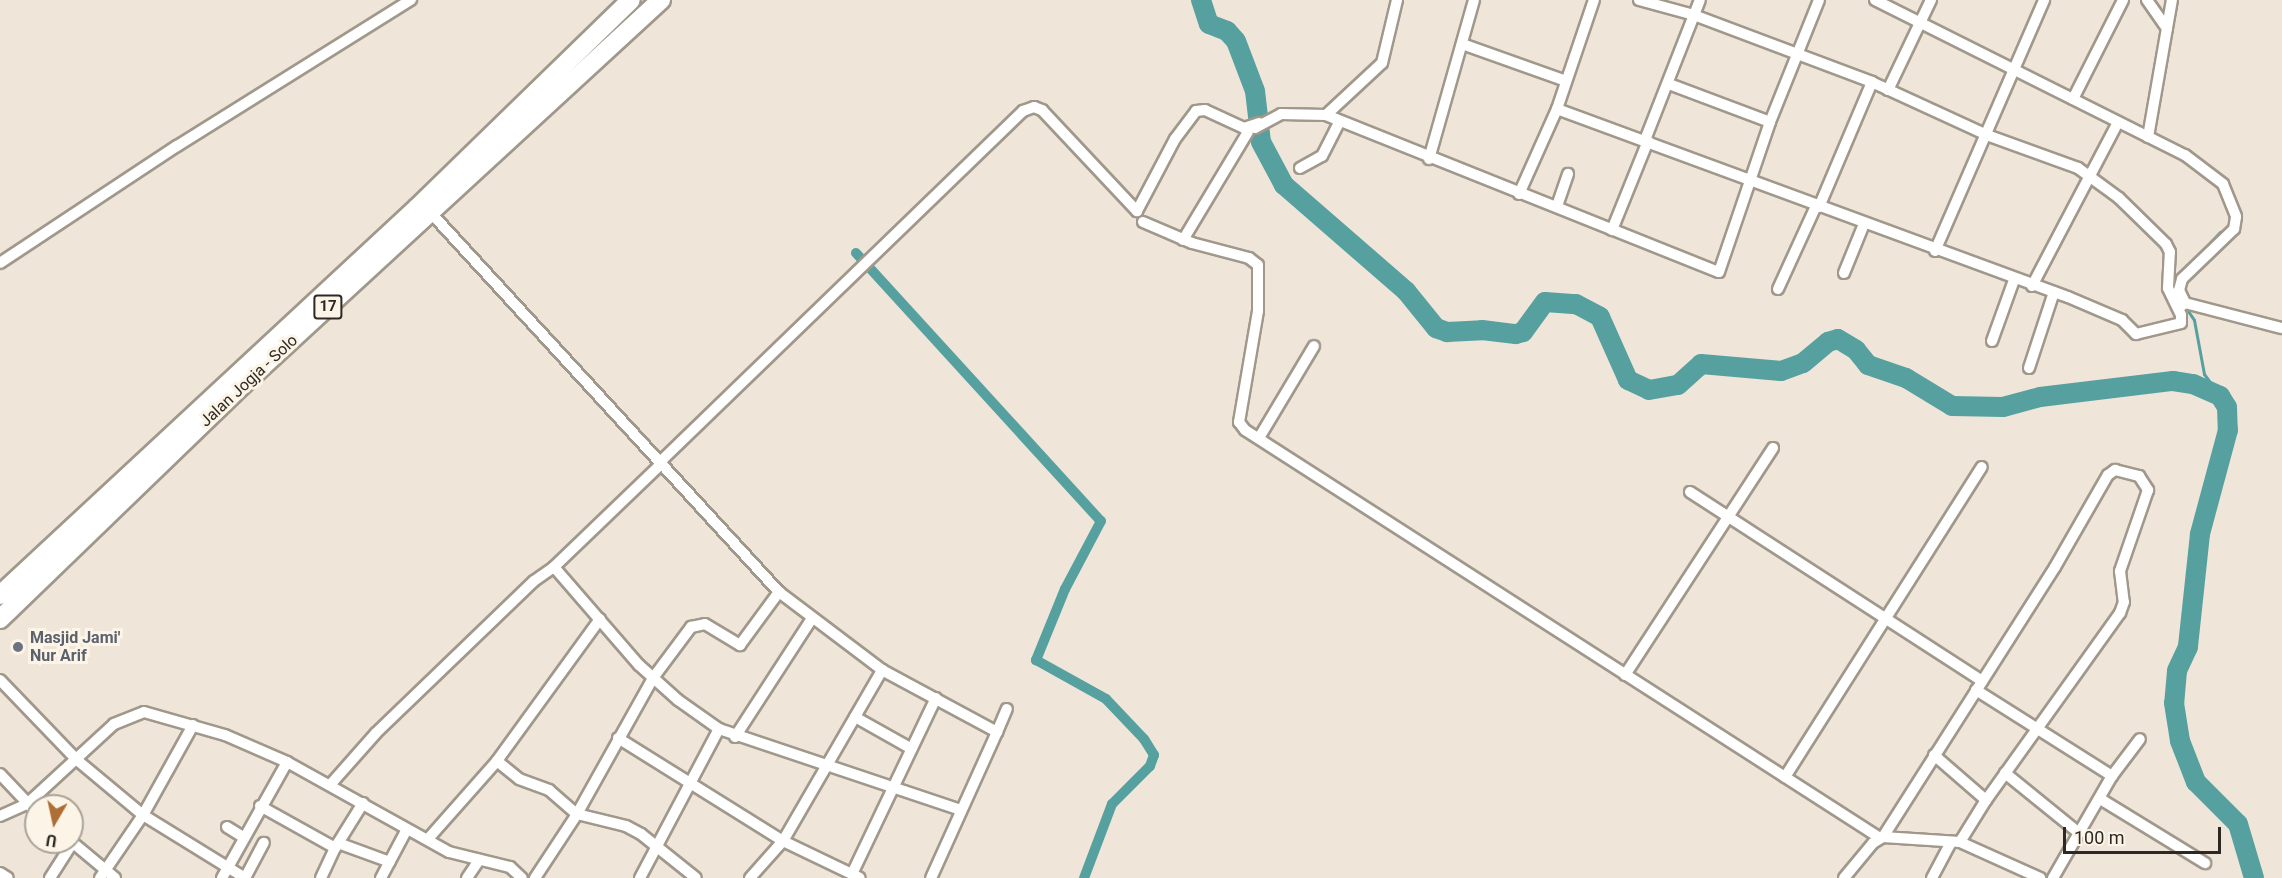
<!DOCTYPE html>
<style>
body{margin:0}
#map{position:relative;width:2282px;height:878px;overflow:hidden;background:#efe6d9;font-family:Roboto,sans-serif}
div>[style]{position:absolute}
.stream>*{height:3px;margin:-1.5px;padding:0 1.5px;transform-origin:1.5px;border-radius:1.5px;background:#56a1a0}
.canal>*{height:10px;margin:-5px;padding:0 5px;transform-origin:5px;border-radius:5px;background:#56a1a0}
.river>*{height:20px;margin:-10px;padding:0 10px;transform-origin:10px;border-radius:10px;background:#56a1a0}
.roads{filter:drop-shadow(2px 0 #a0988b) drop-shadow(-2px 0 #a0988b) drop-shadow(0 2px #a0988b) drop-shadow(0 -2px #a0988b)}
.minor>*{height:10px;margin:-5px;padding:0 5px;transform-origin:5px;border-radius:5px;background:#fff}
.trunk>*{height:18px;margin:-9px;padding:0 9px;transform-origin:9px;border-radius:9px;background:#fff}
.dots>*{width:16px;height:16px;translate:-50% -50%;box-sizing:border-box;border:3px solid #fcf4e6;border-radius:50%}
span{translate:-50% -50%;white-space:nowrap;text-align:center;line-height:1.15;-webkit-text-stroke:6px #fcf4e6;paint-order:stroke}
.shield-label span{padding:2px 4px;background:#fcf4e6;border:2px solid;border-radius:4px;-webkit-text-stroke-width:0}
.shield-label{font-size:15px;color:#2c2924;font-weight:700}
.street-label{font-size:16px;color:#2c2924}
.worship-label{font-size:16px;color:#5b616d;font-weight:700}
.left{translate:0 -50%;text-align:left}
.north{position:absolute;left:24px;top:794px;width:60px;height:60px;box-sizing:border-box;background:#fcf4e6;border:2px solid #a9a398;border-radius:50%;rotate:189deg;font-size:16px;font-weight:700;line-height:24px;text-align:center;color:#2c2924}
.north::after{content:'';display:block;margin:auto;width:21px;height:27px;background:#ae6e36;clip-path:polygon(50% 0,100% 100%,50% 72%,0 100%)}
.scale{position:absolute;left:2063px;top:827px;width:158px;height:27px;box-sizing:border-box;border:3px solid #2c2924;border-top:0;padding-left:8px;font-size:18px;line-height:21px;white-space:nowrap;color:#2c2924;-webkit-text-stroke:4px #fcf4e6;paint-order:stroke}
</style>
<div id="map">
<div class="stream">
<div style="left:2183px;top:271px;width:54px;rotate:-46.5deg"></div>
<div style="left:2186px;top:308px;width:14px;rotate:56deg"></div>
<div style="left:2194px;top:320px;width:55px;rotate:79.5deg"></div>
<div style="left:2204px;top:374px;width:27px;rotate:54deg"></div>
</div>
<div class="canal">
<div style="left:856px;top:253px;width:363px;rotate:47.6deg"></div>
<div style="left:1101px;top:521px;width:77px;rotate:117.9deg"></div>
<div style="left:1065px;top:589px;width:77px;rotate:112.2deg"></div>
<div style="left:1036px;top:660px;width:80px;rotate:29.1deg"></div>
<div style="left:1106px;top:699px;width:55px;rotate:46.5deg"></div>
<div style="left:1144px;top:739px;width:19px;rotate:58deg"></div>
<div style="left:1154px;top:755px;width:12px;rotate:110deg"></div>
<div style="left:1150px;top:766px;width:54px;rotate:135deg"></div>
<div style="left:1112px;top:804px;width:79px;rotate:110.7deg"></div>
</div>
<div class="river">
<div style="left:1201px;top:0;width:25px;rotate:72deg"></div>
<div style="left:1209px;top:24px;width:19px;rotate:21deg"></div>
<div style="left:1227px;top:31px;width:13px;rotate:48deg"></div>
<div style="left:1236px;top:41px;width:53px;rotate:69.2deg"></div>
<div style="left:1255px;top:91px;width:51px;rotate:83.3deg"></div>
<div style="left:1261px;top:142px;width:49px;rotate:61.9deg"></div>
<div style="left:1284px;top:185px;width:162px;rotate:41deg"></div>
<div style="left:1406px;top:291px;width:48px;rotate:51deg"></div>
<div style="left:1436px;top:328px;width:12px;rotate:20deg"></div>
<div style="left:1447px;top:332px;width:35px;rotate:-3deg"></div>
<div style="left:1482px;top:330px;width:34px;rotate:7deg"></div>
<div style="left:1516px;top:334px;width:7px;rotate:-16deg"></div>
<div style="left:1523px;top:332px;width:37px;rotate:-54deg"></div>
<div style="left:1545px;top:302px;width:31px;rotate:4deg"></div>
<div style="left:1576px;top:304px;width:27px;rotate:28deg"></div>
<div style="left:1600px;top:317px;width:69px;rotate:66deg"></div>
<div style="left:1628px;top:380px;width:23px;rotate:25deg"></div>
<div style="left:1649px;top:390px;width:29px;rotate:-10deg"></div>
<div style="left:1678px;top:385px;width:31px;rotate:-42deg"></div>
<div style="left:1701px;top:364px;width:80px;rotate:5deg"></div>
<div style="left:1781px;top:371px;width:23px;rotate:-20deg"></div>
<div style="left:1803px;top:363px;width:33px;rotate:-40deg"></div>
<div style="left:1828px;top:342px;width:10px;rotate:-17deg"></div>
<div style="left:1838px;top:339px;width:21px;rotate:31deg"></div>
<div style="left:1856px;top:350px;width:19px;rotate:51deg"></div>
<div style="left:1868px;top:365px;width:40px;rotate:18.9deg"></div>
<div style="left:1906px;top:378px;width:54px;rotate:31.3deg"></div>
<div style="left:1952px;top:406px;width:51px;rotate:1.1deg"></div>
<div style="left:2003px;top:407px;width:38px;rotate:-15deg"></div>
<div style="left:2040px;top:397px;width:134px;rotate:-6.9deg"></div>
<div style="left:2173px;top:381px;width:20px;rotate:9deg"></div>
<div style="left:2193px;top:384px;width:30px;rotate:24deg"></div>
<div style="left:2220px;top:396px;width:13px;rotate:58deg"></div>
<div style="left:2227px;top:407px;width:23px;rotate:88deg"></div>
<div style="left:2228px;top:430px;width:108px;rotate:105.1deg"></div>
<div style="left:2200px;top:534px;width:114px;rotate:96.1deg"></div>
<div style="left:2188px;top:647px;width:26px;rotate:115deg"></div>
<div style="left:2177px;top:671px;width:32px;rotate:95deg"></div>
<div style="left:2174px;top:703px;width:38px;rotate:81deg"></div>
<div style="left:2180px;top:741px;width:44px;rotate:68.7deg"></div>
<div style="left:2196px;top:782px;width:59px;rotate:45deg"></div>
<div style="left:2238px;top:824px;width:56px;rotate:73.5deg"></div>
</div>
<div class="roads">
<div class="minor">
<div style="left:1875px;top:0;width:347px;rotate:26.6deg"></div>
<div style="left:2185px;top:155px;width:48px;rotate:37.3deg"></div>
<div style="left:2223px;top:184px;width:35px;rotate:68deg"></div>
<div style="left:2236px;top:217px;width:12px;rotate:99deg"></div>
<div style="left:2234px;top:229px;width:72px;rotate:136.1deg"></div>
<div style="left:2182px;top:279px;width:11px;rotate:105deg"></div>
<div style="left:2179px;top:290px;width:14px;rotate:65deg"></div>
<div style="left:2147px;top:0;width:35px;rotate:55deg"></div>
<div style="left:1462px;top:44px;width:110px;rotate:19.6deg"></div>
<div style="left:1669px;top:84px;width:108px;rotate:20.6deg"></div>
<div style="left:1888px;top:90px;width:100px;rotate:-64.5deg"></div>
<div style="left:2073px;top:99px;width:111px;rotate:-63.2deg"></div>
<div style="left:1557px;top:109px;width:544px;rotate:20.2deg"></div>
<div style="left:2068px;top:297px;width:59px;rotate:23.1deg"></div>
<div style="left:2122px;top:320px;width:20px;rotate:45deg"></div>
<div style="left:2136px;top:334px;width:46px;rotate:-13.7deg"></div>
<div style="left:2181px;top:323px;width:8px;rotate:-90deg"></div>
<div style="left:2181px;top:315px;width:30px;rotate:-116deg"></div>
<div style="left:2168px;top:288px;width:36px;rotate:-87deg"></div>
<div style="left:2170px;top:252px;width:9px;rotate:-117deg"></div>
<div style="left:2166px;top:244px;width:66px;rotate:-135.6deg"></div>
<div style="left:2119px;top:198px;width:51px;rotate:-143.8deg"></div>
<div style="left:2078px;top:168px;width:97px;rotate:-160.1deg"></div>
<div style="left:1987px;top:135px;width:127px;rotate:-155.3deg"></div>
<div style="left:1872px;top:82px;width:190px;rotate:-159.4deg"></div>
<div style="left:1694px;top:15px;width:57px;rotate:-164.7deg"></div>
<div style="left:1326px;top:115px;width:76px;rotate:-42.9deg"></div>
<div style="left:1382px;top:63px;width:65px;rotate:-76.6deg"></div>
<div style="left:1255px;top:128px;width:30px;rotate:-28deg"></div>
<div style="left:1281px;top:114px;width:45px;rotate:1.3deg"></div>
<div style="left:1326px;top:115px;width:423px;rotate:21.8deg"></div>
<div style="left:1719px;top:272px;width:158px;rotate:-71.2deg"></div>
<div style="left:1770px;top:122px;width:131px;rotate:-68.1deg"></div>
<div style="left:2148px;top:137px;width:139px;rotate:-80.1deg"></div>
<div style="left:1645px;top:140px;width:150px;rotate:-68.6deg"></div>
<div style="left:1429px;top:159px;width:165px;rotate:-74.2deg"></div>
<div style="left:1300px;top:168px;width:25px;rotate:-29deg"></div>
<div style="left:1322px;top:156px;width:38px;rotate:-63deg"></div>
<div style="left:1519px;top:194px;width:93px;rotate:-65.9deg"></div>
<div style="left:1557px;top:109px;width:115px;rotate:-71.3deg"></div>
<div style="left:1557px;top:206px;width:34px;rotate:-71deg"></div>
<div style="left:1819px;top:207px;width:136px;rotate:-67deg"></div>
<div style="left:431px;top:213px;width:515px;rotate:47.44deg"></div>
<div style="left:779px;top:592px;width:129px;rotate:37.1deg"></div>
<div style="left:882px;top:670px;width:131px;rotate:28.3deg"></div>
<div style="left:997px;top:732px;width:160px;rotate:114.3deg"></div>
<div style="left:1143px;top:222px;width:53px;rotate:23.2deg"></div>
<div style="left:1192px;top:243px;width:59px;rotate:14.7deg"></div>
<div style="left:1249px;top:258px;width:11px;rotate:38deg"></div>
<div style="left:1258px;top:265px;width:46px;rotate:90deg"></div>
<div style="left:1258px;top:311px;width:113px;rotate:99.7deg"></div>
<div style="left:1239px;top:422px;width:10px;rotate:53deg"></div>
<div style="left:1245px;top:430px;width:755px;rotate:32.72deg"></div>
<div style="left:1612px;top:230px;width:96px;rotate:-68deg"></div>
<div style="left:1183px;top:240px;width:126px;rotate:-59deg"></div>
<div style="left:1935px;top:251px;width:274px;rotate:-66.5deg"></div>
<div style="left:0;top:263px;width:212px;rotate:-33.5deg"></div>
<div style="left:177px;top:146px;width:276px;rotate:-32deg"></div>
<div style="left:1844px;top:273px;width:53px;rotate:-67.8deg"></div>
<div style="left:2032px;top:286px;width:185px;rotate:-62.3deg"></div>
<div style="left:1778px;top:289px;width:91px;rotate:-65.4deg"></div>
<div style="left:2180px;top:307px;width:6px;rotate:-39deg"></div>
<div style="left:2185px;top:303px;width:100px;rotate:14.5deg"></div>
<div style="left:1992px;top:341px;width:65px;rotate:-70.2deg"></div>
<div style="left:2029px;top:368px;width:80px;rotate:-71.8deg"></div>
<div style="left:1259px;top:438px;width:107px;rotate:-59.1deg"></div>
<div style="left:661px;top:461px;width:504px;rotate:-44.03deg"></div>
<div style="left:1023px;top:111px;width:12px;rotate:-20deg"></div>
<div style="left:1034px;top:107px;width:9px;rotate:21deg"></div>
<div style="left:1042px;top:110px;width:139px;rotate:46.8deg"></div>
<div style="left:1137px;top:211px;width:81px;rotate:-62.2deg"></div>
<div style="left:1175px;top:139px;width:35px;rotate:-53deg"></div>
<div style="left:1196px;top:111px;width:9px;rotate:-6deg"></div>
<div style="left:1205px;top:110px;width:43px;rotate:24.8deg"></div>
<div style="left:1244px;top:128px;width:16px;rotate:-18deg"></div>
<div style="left:1690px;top:492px;width:348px;rotate:32.9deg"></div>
<div style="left:554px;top:567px;width:150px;rotate:-43.9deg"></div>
<div style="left:600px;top:619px;width:175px;rotate:126deg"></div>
<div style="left:497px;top:761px;width:28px;rotate:39deg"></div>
<div style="left:519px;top:779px;width:32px;rotate:20deg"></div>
<div style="left:549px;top:790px;width:37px;rotate:41deg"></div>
<div style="left:577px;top:814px;width:50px;rotate:13.8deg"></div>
<div style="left:626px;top:826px;width:17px;rotate:28deg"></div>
<div style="left:641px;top:834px;width:70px;rotate:38.7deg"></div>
<div style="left:1625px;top:675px;width:271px;rotate:-56.9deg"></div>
<div style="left:0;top:680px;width:111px;rotate:46.1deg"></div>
<div style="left:77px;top:760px;width:86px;rotate:39.8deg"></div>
<div style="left:143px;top:815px;width:120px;rotate:31.7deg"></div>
<div style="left:1976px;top:690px;width:161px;rotate:32.3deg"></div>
<div style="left:855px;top:717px;width:63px;rotate:29.4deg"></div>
<div style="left:997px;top:732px;width:25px;rotate:-67deg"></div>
<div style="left:735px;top:737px;width:140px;rotate:-57deg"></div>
<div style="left:618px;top:738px;width:195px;rotate:32deg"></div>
<div style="left:783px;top:841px;width:85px;rotate:25.7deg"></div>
<div style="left:1934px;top:755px;width:69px;rotate:40.9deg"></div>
<div style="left:2005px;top:773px;width:95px;rotate:39deg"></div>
<div style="left:0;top:774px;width:52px;rotate:46.5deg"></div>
<div style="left:1785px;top:777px;width:367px;rotate:-57.6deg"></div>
<div style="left:330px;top:785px;width:69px;rotate:-48.5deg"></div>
<div style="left:376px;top:733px;width:219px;rotate:-43.9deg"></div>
<div style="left:534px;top:581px;width:24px;rotate:-35deg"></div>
<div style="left:554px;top:567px;width:130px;rotate:49.1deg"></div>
<div style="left:639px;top:665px;width:52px;rotate:41.9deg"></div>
<div style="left:678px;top:700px;width:50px;rotate:35.3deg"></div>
<div style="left:719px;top:729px;width:255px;rotate:18.5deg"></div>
<div style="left:2102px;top:800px;width:121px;rotate:31.5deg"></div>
<div style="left:260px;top:806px;width:86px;rotate:29.2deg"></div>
<div style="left:335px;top:848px;width:33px;rotate:115deg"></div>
<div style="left:0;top:816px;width:30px;rotate:-24deg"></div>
<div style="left:27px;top:804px;width:118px;rotate:-42.6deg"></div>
<div style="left:114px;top:724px;width:32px;rotate:-22deg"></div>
<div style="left:144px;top:712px;width:84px;rotate:15.9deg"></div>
<div style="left:225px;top:735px;width:68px;rotate:23.5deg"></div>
<div style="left:287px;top:762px;width:185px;rotate:29.1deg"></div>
<div style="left:449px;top:852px;width:63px;rotate:13.8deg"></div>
<div style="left:510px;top:867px;width:16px;rotate:43deg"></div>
<div style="left:227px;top:827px;width:19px;rotate:32deg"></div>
<div style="left:1883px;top:837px;width:77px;rotate:3.7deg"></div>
<div style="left:1960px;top:842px;width:88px;rotate:24.2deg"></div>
<div style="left:428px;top:839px;width:104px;rotate:-48.5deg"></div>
<div style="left:72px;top:842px;width:56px;rotate:39.9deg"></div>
<div style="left:338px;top:843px;width:55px;rotate:20.1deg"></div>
<div style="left:335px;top:848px;width:53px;rotate:-58.1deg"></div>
<div style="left:0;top:873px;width:9px;rotate:32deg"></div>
<div style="left:852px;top:874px;width:195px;rotate:-64.5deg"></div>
<div style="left:50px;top:878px;width:43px;rotate:-57.4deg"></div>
<div style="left:100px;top:878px;width:76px;rotate:-55.7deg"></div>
<div style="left:143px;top:815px;width:103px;rotate:-60.9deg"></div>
<div style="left:222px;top:878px;width:133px;rotate:-60.7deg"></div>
<div style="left:245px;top:878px;width:40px;rotate:-62deg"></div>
<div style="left:381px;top:878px;width:55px;rotate:-62deg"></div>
<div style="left:467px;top:878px;width:22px;rotate:-56deg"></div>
<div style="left:535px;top:878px;width:77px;rotate:-56.7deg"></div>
<div style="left:577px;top:814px;width:156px;rotate:-60.8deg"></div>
<div style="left:653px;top:678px;width:64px;rotate:-53.3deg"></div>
<div style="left:691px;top:627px;width:14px;rotate:-12deg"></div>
<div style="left:705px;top:624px;width:41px;rotate:31deg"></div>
<div style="left:740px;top:645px;width:66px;rotate:-53.7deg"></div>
<div style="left:640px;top:878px;width:169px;rotate:-62.1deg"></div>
<div style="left:750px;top:878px;width:50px;rotate:-48.3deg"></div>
<div style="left:783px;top:841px;width:198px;rotate:-59.9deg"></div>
<div style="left:1844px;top:878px;width:45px;rotate:-50.4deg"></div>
<div style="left:1873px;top:843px;width:12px;rotate:-31deg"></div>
<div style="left:1883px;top:837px;width:320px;rotate:-57.5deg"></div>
<div style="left:2055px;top:567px;width:106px;rotate:-60.1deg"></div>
<div style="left:2108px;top:475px;width:9px;rotate:-36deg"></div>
<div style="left:2115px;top:470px;width:25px;rotate:14deg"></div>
<div style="left:2139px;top:476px;width:17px;rotate:57deg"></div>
<div style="left:2148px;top:490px;width:86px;rotate:109.1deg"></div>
<div style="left:2120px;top:571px;width:31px;rotate:83deg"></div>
<div style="left:2124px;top:602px;width:12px;rotate:110deg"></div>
<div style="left:2120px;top:613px;width:230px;rotate:125.6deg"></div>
<div style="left:1986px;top:800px;width:49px;rotate:121.8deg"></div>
<div style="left:1932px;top:878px;width:38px;rotate:-62deg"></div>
<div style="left:2053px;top:878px;width:118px;rotate:-60deg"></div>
<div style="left:2112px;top:776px;width:46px;rotate:-52.9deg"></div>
</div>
<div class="trunk">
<div style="left:0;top:595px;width:569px;rotate:-42.86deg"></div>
<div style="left:417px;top:208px;width:298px;rotate:-44.2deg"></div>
<div style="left:0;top:619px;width:349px;rotate:-44deg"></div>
<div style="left:251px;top:377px;width:557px;rotate:-42.6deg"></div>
</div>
</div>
<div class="dots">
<div style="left:18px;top:647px;background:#6b7280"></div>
</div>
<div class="shield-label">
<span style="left:328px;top:307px">17</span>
</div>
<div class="street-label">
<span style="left:249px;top:381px;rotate:-43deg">Jalan Jogja - Solo</span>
</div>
<div class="worship-label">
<span class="left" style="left:30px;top:647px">Masjid Jami'<br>Nur Arif</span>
</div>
<div class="north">U</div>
<div class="scale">100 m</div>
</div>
